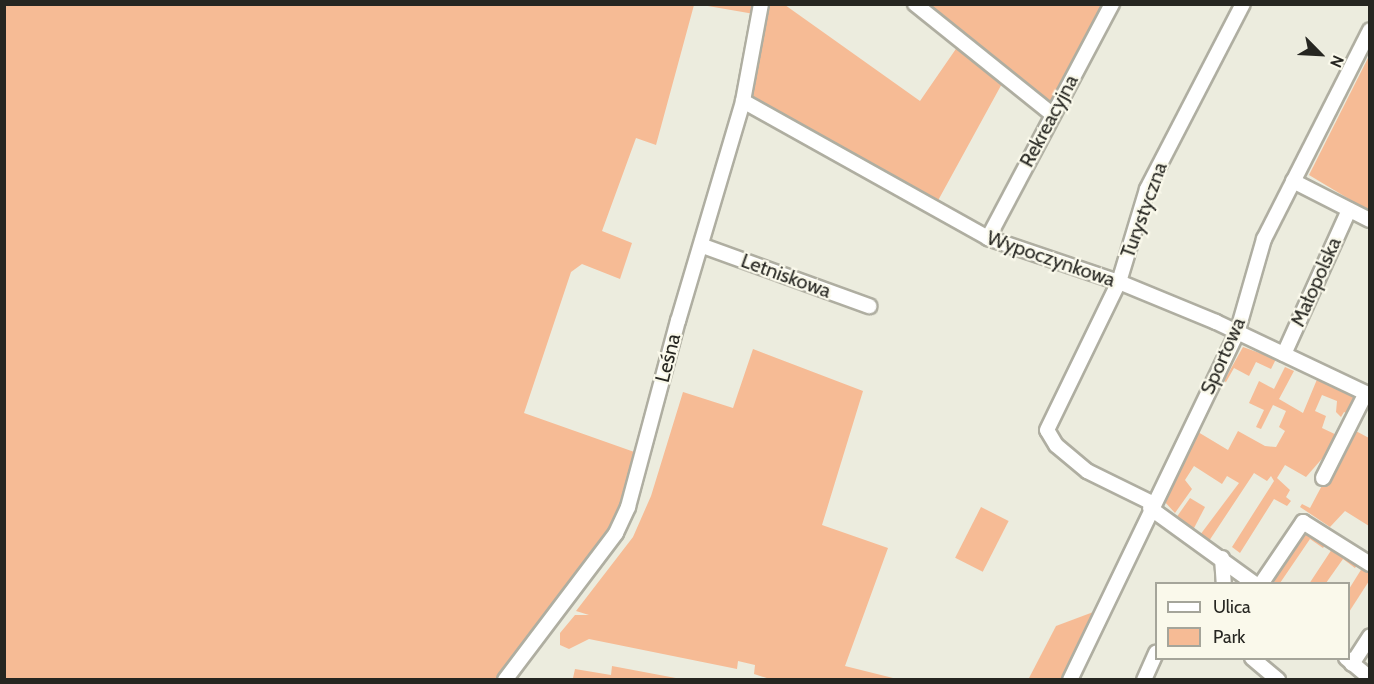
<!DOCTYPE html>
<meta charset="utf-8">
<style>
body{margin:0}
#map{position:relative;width:1374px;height:684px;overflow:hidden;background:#ececde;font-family:Cabin,sans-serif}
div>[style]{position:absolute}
.green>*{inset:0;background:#f6bb95;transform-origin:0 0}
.roads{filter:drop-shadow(2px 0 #afaea1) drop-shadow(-2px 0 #afaea1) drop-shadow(0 2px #afaea1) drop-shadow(0 -2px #afaea1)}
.minor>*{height:14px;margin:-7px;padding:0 7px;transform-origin:7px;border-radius:7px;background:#fff}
span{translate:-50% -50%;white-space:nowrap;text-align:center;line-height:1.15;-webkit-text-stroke:4.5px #faf9eb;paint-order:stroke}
.street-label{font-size:20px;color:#262621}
.frame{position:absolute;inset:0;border:6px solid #262621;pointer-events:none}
.legend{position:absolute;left:1155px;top:582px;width:195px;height:78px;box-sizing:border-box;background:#faf9eb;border:2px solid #a5a59a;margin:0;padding:8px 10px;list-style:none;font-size:18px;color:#262621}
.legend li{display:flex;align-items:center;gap:12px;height:30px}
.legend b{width:30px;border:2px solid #a5a59a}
.north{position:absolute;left:1290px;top:24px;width:60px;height:60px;-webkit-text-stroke:4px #faf9eb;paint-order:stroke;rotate:114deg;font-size:16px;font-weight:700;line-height:24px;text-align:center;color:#262621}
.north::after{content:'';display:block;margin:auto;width:21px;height:27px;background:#262621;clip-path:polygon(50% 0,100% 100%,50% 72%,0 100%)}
</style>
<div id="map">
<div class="green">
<div style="clip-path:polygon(4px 5px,694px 5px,656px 145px,636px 138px,602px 231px,632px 243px,620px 279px,582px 264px,571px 272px,524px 413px,640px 454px,626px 505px,497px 679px,5px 679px)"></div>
<div style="clip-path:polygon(702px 5px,761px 5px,760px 15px)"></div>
<div style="clip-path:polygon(769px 5px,785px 5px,920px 101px,960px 43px,1004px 80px,935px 206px,752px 100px)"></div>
<div style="clip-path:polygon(913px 5px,1112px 5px,1052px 114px)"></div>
<div style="clip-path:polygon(1369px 56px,1369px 211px,1309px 175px)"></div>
<div style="clip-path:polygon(1243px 347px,1276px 359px,1271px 369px,1256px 362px,1249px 376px,1234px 368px,1226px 382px,1224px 381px)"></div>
<div style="clip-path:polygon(753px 349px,863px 391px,822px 525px,888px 548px,845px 666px,897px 679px,770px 679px,754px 674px,755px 665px,738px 661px,737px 669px,589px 639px,569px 649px,560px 645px,560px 633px,575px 615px,589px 615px,576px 611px,633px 537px,651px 496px,683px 392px,733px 408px)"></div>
<div style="clip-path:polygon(1285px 367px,1294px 371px,1279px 399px,1303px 413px,1318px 377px,1358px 396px,1352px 416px,1344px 412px,1341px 417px,1336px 412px,1337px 401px,1322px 395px,1315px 411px,1326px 416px,1322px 428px,1341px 437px,1306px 477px,1285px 465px,1277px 478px,1290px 490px,1286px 497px,1291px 501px,1287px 506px,1274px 499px,1240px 553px,1232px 547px,1274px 481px,1271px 476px,1267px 481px,1254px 473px,1209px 541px,1200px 535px,1239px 483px,1227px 476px,1222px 484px,1194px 466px,1185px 480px,1192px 489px,1175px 513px,1164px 501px,1198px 432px,1228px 450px,1238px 431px,1265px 446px,1276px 447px,1285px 431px,1279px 427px,1286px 411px,1273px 405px,1261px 429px,1256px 427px,1264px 410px,1249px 403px,1259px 381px,1274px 389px)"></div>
<div style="clip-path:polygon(1352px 429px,1369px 438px,1369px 526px,1345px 511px,1330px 527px,1300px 507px,1302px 504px,1310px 508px)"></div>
<div style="clip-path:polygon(1190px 498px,1205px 507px,1193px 530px,1176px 518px)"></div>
<div style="left:981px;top:507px;width:31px;height:57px;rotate:27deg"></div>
<div style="clip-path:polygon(1304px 529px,1327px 542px,1323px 548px,1310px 539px,1280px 583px,1276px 583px,1271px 579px)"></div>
<div style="clip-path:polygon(1334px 546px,1359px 562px,1355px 568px,1343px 559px,1326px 583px,1309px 584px)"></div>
<div style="clip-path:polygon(1364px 565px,1369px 569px,1369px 581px,1349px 612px,1349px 589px)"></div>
<div style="clip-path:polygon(1096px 611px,1064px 679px,1028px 680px,1056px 626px)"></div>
<div style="clip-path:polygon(612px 666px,681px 679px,568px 679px,573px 678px,575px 669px,611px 675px)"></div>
</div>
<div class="roads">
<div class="minor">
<div style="left:915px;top:4px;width:176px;rotate:38.8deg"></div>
<div style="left:743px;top:101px;width:281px;rotate:29.2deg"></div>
<div style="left:988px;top:238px;width:138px;rotate:18.6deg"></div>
<div style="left:1119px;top:282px;width:105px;rotate:22.4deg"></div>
<div style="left:1216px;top:322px;width:170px;rotate:25.4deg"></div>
<div style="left:1293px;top:181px;width:86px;rotate:26.9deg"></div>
<div style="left:988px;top:238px;width:265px;rotate:-62.1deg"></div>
<div style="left:703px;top:246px;width:177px;rotate:19.9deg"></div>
<div style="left:1284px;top:354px;width:158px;rotate:-65.7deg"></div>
<div style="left:1323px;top:478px;width:95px;rotate:-63.2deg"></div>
<div style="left:1152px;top:503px;width:72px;rotate:-153.8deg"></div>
<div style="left:1087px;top:471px;width:40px;rotate:-140deg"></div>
<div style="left:1056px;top:445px;width:17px;rotate:-121deg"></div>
<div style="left:1047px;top:430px;width:165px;rotate:-64.1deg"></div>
<div style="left:1119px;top:282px;width:97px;rotate:-73.2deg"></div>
<div style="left:1147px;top:189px;width:208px;rotate:-62.6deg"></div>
<div style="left:1150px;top:508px;width:130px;rotate:35.9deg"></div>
<div style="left:1222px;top:558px;width:26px;rotate:86deg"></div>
<div style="left:1261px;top:584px;width:75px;rotate:-55.9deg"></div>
<div style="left:1303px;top:522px;width:79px;rotate:32.1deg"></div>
<div style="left:1252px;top:658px;width:34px;rotate:40deg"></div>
<div style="left:1346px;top:658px;width:31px;rotate:40deg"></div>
<div style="left:1352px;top:664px;width:33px;rotate:-57deg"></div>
<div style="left:505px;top:680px;width:184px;rotate:-52.9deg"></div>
<div style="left:616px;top:533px;width:29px;rotate:-65deg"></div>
<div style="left:628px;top:507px;width:193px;rotate:-75deg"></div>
<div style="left:678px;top:321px;width:229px;rotate:-73.5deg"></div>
<div style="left:743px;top:101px;width:99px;rotate:-79.5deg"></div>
<div style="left:1070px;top:680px;width:385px;rotate:-64.3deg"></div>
<div style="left:1237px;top:333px;width:98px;rotate:-74deg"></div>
<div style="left:1264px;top:239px;width:234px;rotate:-63.1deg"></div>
<div style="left:1144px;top:680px;width:30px;rotate:-66deg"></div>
</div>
</div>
<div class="street-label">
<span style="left:1049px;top:121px;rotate:-62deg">Rekreacyjna</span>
<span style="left:1144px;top:210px;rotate:-70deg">Turystyczna</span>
<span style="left:1051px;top:259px;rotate:19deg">Wypoczynkowa</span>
<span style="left:786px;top:276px;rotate:20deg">Letniskowa</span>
<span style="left:1316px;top:282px;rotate:-66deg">Małopolska</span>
<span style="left:1223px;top:356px;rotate:-66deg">Sportowa</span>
<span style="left:668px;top:358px;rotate:-76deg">Leśna</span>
</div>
<div class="frame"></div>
<ul class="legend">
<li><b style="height:8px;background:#fff"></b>Ulica</li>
<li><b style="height:16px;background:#f6bb95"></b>Park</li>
</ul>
<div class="north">N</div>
</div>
